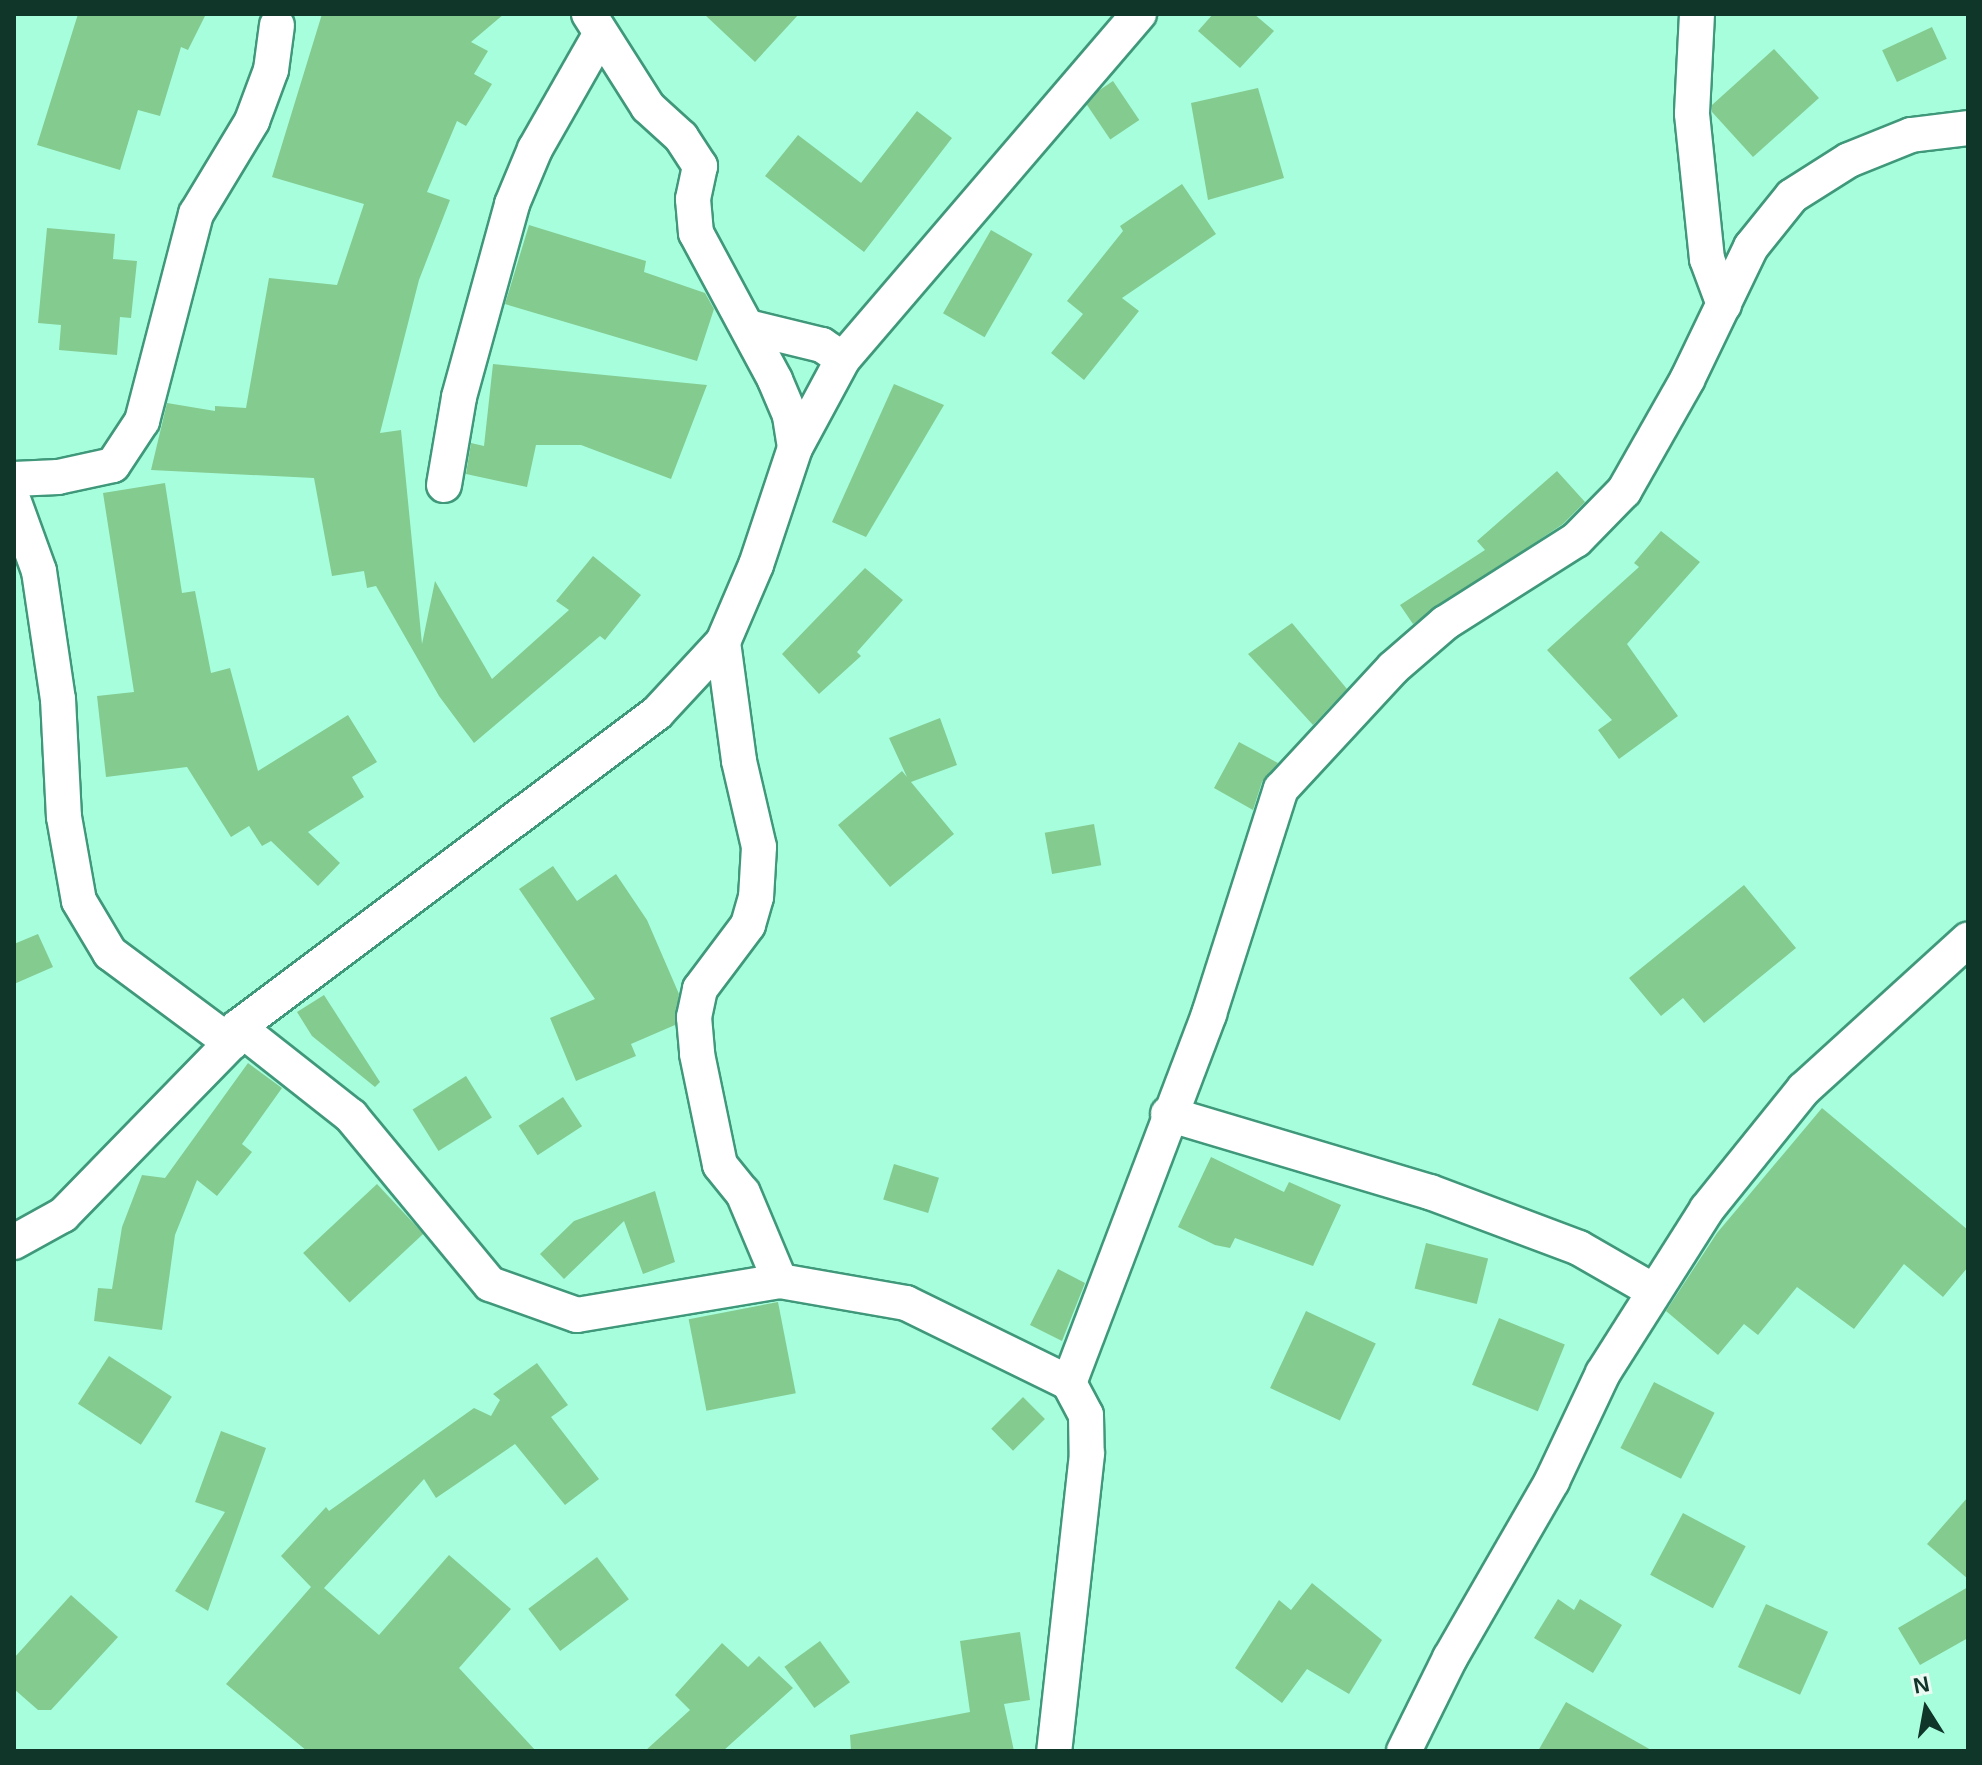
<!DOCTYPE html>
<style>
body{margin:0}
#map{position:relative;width:1982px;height:1765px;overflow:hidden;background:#a7fedd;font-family:Helvetica,sans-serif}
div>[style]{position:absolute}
.building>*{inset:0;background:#84cb90;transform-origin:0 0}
.roads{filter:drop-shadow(2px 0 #40987b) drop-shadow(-2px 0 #40987b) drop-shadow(0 2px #40987b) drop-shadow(0 -2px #40987b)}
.street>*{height:34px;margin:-17px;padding:0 17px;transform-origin:17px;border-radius:17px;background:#fff}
span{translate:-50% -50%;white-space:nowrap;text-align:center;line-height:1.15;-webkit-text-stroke:7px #ebfbf4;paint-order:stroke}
.frame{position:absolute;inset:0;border:16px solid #103529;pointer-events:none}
.north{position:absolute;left:1886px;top:1669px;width:80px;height:80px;-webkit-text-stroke:6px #ebfbf4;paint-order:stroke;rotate:349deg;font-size:22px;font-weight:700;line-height:32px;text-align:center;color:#103529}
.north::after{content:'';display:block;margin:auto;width:28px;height:36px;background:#103529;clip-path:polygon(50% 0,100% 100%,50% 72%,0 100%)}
</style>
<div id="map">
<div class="building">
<div style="clip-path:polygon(78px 14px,206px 14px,188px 50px,181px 47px,160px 116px,138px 110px,120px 170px,37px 145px)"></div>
<div style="clip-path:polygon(322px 14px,504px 14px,471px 42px,488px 51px,474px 74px,492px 84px,466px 126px,457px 121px,427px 192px,450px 200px,419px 280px,380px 433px,401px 430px,422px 644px,435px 581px,492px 679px,569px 610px,556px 601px,593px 556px,641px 595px,605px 640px,600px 636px,474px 743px,439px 696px,376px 586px,367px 588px,364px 571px,332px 576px,314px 478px,151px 470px,167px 403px,215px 411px,215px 406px,246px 408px,269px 278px,337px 285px,364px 204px,272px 177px)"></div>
<div style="clip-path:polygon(704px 14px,799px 14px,755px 62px)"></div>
<div style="clip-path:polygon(1213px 14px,1254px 14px,1274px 31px,1240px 68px,1198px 31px)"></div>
<div style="left:1932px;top:27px;width:35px;height:55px;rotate:65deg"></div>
<div style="clip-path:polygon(1774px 49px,1819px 98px,1753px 157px,1712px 112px,1712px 105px)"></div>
<div style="left:1113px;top:81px;width:47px;height:35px;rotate:56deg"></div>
<div style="clip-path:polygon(1258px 88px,1284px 178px,1208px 200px,1191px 103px)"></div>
<div style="clip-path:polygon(917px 111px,952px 138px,864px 252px,765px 176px,798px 135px,861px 183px)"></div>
<div style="clip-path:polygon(1182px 184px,1216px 234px,1122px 298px,1139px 311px,1084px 380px,1051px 353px,1083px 314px,1067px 301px,1123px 231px,1120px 226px)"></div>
<div style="clip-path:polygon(529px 225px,646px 261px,644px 272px,705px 293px,714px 309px,697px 361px,505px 304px)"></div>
<div style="clip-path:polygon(47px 228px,115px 234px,113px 259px,137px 261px,131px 318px,120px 317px,117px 355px,59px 350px,61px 325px,38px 323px)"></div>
<div style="left:991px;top:230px;width:48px;height:96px;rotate:30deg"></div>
<div style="clip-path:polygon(493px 364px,707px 385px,671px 479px,581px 445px,536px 445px,527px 487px,466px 474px,471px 443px,484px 446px)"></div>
<div style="clip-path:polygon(894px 384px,944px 405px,866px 537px,832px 522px)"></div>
<div style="clip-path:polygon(1557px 471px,1585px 502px,1563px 524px,1413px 624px,1400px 605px,1485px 550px,1477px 541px)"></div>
<div style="clip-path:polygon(165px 483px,182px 593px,195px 591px,211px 673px,230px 668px,258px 771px,348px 715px,377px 762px,352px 777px,364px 797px,308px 832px,340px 863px,318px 886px,271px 841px,262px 846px,249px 826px,231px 837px,187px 767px,106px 777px,97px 696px,134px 692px,103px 493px)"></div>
<div style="clip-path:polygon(1661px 531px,1700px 562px,1627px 644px,1678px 716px,1619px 759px,1598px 730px,1612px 720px,1547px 650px,1639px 567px,1634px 563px)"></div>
<div style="clip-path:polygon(865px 568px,903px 600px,857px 652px,861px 656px,819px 694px,782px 654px)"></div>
<div style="clip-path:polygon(1292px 623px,1347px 689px,1313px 725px,1248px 654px)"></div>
<div style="clip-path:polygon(940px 718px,957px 765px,911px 782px,954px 834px,890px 887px,838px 825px,902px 771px,907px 777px,889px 738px)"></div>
<div style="clip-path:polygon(1239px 742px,1278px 763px,1262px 782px,1253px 810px,1214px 788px)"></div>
<div style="left:1094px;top:824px;width:42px;height:50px;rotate:80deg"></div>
<div style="clip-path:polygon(553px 866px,577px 901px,616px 874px,647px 920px,679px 994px,675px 1025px,631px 1044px,636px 1056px,576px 1081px,550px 1018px,595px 999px,519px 889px)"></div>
<div style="clip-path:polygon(1744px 885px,1796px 948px,1704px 1023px,1683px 998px,1661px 1016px,1629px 978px)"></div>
<div style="clip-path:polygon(38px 934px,53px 967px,14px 984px,14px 944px)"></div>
<div style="clip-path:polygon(324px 995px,380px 1082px,375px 1087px,312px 1036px,297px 1012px)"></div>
<div style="clip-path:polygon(248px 1063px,282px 1088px,242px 1144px,252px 1152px,217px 1196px,197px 1180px,175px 1235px,162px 1330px,94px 1321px,98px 1288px,112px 1289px,122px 1227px,142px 1175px,165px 1178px)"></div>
<div style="left:466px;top:1076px;width:49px;height:63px;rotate:58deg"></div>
<div style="left:563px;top:1097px;width:35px;height:53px;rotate:57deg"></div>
<div style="clip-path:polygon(1822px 1108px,1968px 1230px,1968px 1267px,1943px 1297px,1904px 1264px,1854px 1329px,1797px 1287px,1758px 1335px,1744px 1324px,1718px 1355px,1666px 1311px,1717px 1233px)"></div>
<div style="clip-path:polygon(1211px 1157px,1284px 1192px,1289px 1182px,1341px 1205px,1313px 1266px,1235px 1238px,1230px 1248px,1215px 1245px,1178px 1227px)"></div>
<div style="left:894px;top:1164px;width:47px;height:37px;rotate:17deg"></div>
<div style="left:377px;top:1184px;width:68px;height:101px;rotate:47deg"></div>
<div style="clip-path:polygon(655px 1191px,675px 1262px,643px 1274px,624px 1221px,564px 1279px,540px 1254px,574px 1221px)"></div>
<div style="left:1426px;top:1243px;width:64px;height:47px;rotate:14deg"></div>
<div style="clip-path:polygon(1058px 1269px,1085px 1283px,1062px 1341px,1030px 1325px)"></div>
<div style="left:778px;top:1302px;width:93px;height:91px;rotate:79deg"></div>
<div style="left:1306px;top:1311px;width:77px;height:85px;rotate:25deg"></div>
<div style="left:1499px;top:1318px;width:71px;height:72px;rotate:22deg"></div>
<div style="left:109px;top:1356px;width:75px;height:57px;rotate:33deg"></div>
<div style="clip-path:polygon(537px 1363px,568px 1405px,551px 1417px,599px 1479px,565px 1505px,515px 1444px,436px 1498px,424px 1479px,324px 1588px,379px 1635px,449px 1555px,511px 1609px,459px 1668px,536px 1751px,307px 1751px,226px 1684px,311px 1587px,281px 1556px,326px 1507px,329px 1511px,474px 1408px,491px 1416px,500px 1400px,493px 1394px)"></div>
<div style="left:1654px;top:1382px;width:68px;height:74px;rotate:27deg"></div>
<div style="left:1023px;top:1397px;width:31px;height:45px;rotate:45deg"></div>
<div style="clip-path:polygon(221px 1431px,266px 1448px,208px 1611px,175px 1591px,225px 1512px,195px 1502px)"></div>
<div style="clip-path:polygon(1968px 1497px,1968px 1579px,1927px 1544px)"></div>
<div style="left:1683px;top:1513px;width:71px;height:70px;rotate:28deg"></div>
<div style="left:597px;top:1557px;width:53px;height:86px;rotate:53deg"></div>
<div style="clip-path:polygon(1312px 1583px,1382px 1640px,1349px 1694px,1307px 1669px,1282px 1703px,1235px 1668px,1279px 1600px,1291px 1610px)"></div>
<div style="clip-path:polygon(1968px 1587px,1968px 1638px,1920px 1665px,1898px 1628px)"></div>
<div style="clip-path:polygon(71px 1595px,118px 1637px,51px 1710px,38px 1710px,14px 1689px,14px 1658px)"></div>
<div style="clip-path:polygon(1558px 1599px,1574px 1610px,1580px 1599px,1622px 1625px,1593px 1673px,1534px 1638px)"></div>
<div style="left:1766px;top:1604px;width:68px;height:69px;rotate:24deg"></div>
<div style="clip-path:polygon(1020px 1632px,1030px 1700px,1004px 1704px,1014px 1751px,851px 1751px,850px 1735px,970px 1712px,960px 1641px)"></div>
<div style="left:820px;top:1641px;width:51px;height:44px;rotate:54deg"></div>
<div style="clip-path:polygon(722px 1643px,748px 1667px,759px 1656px,793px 1688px,723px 1751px,645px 1751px,690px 1710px,675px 1695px)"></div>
<div style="clip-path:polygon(1566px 1702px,1653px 1751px,1538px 1751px)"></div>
</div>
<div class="roads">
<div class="street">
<div style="left:589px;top:14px;width:110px;rotate:57.6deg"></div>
<div style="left:648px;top:107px;width:45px;rotate:42.3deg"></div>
<div style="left:681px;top:137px;width:35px;rotate:57deg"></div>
<div style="left:700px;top:166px;width:34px;rotate:102deg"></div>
<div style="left:693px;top:199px;width:34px;rotate:85deg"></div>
<div style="left:696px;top:233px;width:167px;rotate:61.7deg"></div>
<div style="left:775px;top:380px;width:39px;rotate:67deg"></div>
<div style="left:790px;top:416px;width:32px;rotate:81deg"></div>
<div style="left:1697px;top:14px;width:100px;rotate:92.9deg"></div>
<div style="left:1692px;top:114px;width:146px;rotate:84.1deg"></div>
<div style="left:1707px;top:259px;width:49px;rotate:69.7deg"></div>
<div style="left:748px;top:327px;width:76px;rotate:13.7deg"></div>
<div style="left:822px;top:345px;width:25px;rotate:34deg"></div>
<div style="left:14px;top:479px;width:44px;rotate:-2.6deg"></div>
<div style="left:58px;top:477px;width:56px;rotate:-12.3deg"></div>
<div style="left:113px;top:465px;width:53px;rotate:-56.6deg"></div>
<div style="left:142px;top:421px;width:214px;rotate:-75.4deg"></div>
<div style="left:196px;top:214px;width:109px;rotate:-58.9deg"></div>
<div style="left:252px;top:121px;width:54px;rotate:-69.6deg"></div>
<div style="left:271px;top:70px;width:45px;rotate:-82.4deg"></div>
<div style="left:444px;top:485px;width:89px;rotate:-80.3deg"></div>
<div style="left:459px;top:397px;width:200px;rotate:-74.6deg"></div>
<div style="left:512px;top:204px;width:60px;rotate:-67.3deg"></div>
<div style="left:535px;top:149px;width:129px;rotate:-60.3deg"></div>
<div style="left:14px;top:502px;width:73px;rotate:70.1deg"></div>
<div style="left:39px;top:571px;width:129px;rotate:81.6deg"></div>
<div style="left:58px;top:699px;width:118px;rotate:87.1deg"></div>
<div style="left:64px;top:817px;width:85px;rotate:79.9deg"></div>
<div style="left:79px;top:901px;width:61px;rotate:59.2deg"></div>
<div style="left:110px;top:953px;width:151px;rotate:36.6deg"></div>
<div style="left:723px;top:642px;width:120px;rotate:82.3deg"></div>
<div style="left:739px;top:761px;width:88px;rotate:76.9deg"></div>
<div style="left:759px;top:847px;width:50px;rotate:93.4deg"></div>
<div style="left:756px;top:897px;width:29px;rotate:106deg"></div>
<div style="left:748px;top:925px;width:80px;rotate:126.9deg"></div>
<div style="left:700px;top:989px;width:29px;rotate:102deg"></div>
<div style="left:694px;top:1017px;width:37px;rotate:85deg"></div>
<div style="left:697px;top:1054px;width:113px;rotate:78.3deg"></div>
<div style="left:720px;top:1165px;width:36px;rotate:51deg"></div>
<div style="left:743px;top:1193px;width:95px;rotate:67.2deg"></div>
<div style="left:238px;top:1027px;width:144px;rotate:38.2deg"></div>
<div style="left:351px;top:1116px;width:218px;rotate:50.4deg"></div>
<div style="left:490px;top:1284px;width:92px;rotate:19.6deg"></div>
<div style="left:577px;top:1315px;width:206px;rotate:-9.5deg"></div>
<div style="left:780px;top:1281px;width:128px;rotate:9.9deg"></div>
<div style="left:906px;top:1303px;width:182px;rotate:26.1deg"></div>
<div style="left:1069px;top:1383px;width:36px;rotate:62deg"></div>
<div style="left:1086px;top:1415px;width:39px;rotate:89deg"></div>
<div style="left:1087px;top:1454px;width:299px;rotate:96.3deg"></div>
<div style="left:1168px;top:1114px;width:273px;rotate:16.6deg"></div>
<div style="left:1430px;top:1192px;width:159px;rotate:20.6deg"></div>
<div style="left:1579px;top:1248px;width:84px;rotate:29.9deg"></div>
<div style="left:14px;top:1242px;width:56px;rotate:-28.9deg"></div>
<div style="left:63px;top:1215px;width:240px;rotate:-45.7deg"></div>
<div style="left:231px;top:1043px;width:17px;rotate:-66deg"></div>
<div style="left:238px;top:1027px;width:524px;rotate:-36.85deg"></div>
<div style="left:657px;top:713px;width:97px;rotate:-47.1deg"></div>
<div style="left:723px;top:642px;width:84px;rotate:-66.8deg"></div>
<div style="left:756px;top:565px;width:123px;rotate:-71.6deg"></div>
<div style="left:795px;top:448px;width:101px;rotate:-61.7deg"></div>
<div style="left:843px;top:359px;width:455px;rotate:-49.4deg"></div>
<div style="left:1069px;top:1383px;width:395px;rotate:-69.2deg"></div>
<div style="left:1209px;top:1014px;width:236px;rotate:-72.3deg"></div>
<div style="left:1281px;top:789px;width:165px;rotate:-47.2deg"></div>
<div style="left:1393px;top:668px;width:69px;rotate:-40.9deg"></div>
<div style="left:1445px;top:623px;width:155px;rotate:-32.4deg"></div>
<div style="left:1576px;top:540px;width:69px;rotate:-45.6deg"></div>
<div style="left:1624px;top:491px;width:128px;rotate:-60.4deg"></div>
<div style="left:1687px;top:380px;width:148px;rotate:-64.3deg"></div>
<div style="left:1751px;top:247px;width:65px;rotate:-51.2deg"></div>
<div style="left:1792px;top:196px;width:67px;rotate:-32.3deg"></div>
<div style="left:1849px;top:160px;width:67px;rotate:-22deg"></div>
<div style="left:1911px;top:135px;width:57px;rotate:-7deg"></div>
<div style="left:1404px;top:1751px;width:104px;rotate:-63.7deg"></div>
<div style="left:1450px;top:1658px;width:204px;rotate:-60deg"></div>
<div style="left:1552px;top:1481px;width:119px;rotate:-64.7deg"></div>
<div style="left:1603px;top:1373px;width:194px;rotate:-57.6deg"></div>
<div style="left:1707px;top:1209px;width:154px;rotate:-51.1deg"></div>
<div style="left:1804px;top:1089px;width:222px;rotate:-42.3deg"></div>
</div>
</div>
<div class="frame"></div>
<div class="north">N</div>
</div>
